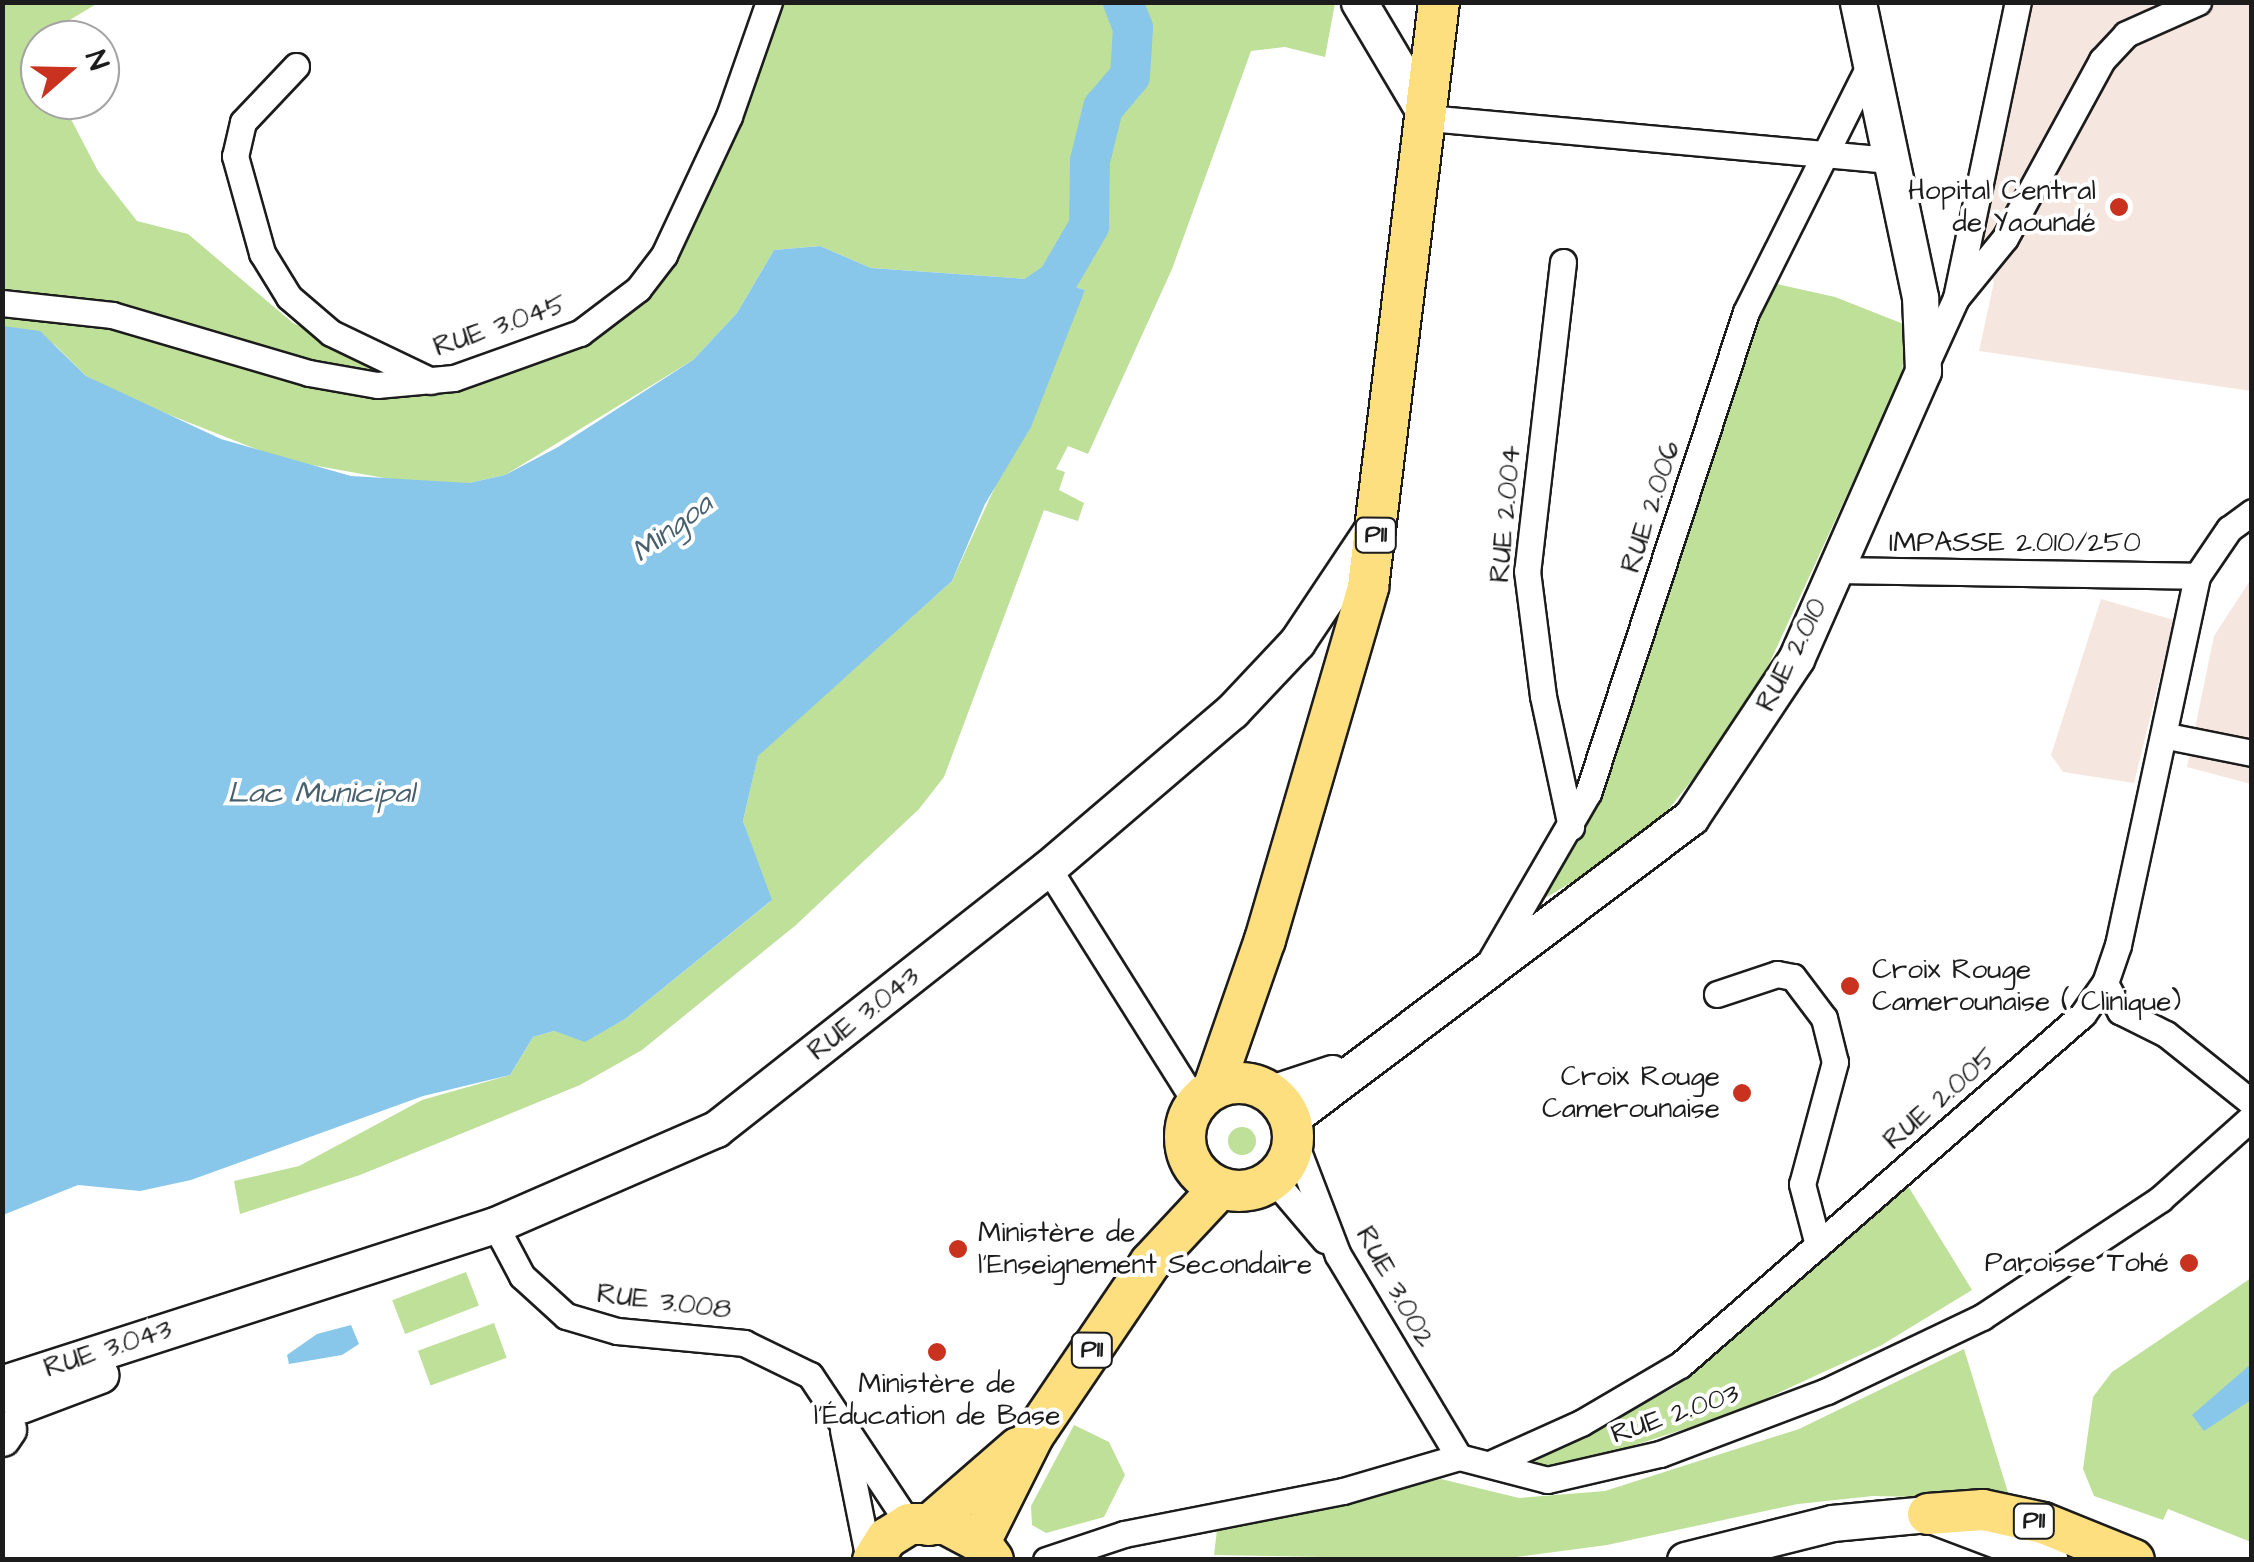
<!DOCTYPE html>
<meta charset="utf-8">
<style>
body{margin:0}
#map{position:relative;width:2254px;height:1562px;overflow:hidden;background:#fff;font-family:"Architects Daughter",sans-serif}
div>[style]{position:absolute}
.built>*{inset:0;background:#f6e6e0}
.green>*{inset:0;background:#bee099;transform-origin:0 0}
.round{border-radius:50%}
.water>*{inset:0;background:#89c7ea}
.river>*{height:40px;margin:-20px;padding:0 20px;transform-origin:20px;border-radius:20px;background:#89c7ea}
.roads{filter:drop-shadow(2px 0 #1c1c1c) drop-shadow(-2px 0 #1c1c1c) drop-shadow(0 2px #1c1c1c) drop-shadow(0 -2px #1c1c1c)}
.street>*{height:25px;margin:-12.5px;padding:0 12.5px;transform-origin:12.5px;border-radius:12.5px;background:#fff}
.secondary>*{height:35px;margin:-17.5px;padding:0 17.5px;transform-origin:17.5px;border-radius:17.5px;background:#fff}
.primary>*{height:40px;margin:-20px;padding:0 20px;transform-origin:20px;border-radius:20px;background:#fedf80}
.primary>.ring{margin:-20px;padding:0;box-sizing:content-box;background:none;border:40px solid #fedf80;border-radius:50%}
.dots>*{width:28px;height:28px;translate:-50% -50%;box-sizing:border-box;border:5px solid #fff;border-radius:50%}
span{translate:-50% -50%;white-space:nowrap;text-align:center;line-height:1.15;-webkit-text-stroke:8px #fff;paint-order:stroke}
.shield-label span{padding:2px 8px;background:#fff;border:2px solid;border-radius:8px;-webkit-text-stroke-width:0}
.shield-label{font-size:25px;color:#1c1c1c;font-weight:700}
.poi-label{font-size:28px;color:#1c1c1c}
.right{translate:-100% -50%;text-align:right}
.left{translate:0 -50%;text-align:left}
.street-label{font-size:28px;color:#1c1c1c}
.water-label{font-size:30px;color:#48606e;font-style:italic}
.frame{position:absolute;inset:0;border:5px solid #1c1c1c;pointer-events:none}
.north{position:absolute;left:20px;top:20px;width:100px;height:100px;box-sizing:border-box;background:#fff;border:2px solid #a4a4a4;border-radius:50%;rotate:70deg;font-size:28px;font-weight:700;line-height:40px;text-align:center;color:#1c1c1c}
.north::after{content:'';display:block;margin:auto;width:35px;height:45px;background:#c8321e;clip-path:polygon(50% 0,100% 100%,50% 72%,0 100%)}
</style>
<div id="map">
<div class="built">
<div style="clip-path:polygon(2030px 3px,2251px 3px,2251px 391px,1979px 351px,1994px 282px,1977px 255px)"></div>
<div style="clip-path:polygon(2251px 579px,2251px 784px,2187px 767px,2214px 636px)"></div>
<div style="clip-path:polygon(2101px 599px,2174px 620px,2134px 783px,2063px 772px,2051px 755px)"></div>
</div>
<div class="green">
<div style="clip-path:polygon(3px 3px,98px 3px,68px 21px,65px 40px,40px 40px,40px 100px,61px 100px,98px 171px,137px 221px,188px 234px,293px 323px,350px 350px,464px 375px,644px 291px,766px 3px,1335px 3px,1325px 57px,1285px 47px,1251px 51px,1172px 269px,1088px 454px,1068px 446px,1056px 469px,1065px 472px,1059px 490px,1084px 503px,1078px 521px,1044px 510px,944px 777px,919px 809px,796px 925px,642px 1050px,580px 1085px,360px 1175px,240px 1214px,234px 1181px,299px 1166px,422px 1100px,510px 1075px,533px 1037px,554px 1031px,585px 1041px,625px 1019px,771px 901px,743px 821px,758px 755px,952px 581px,1085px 290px,1056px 281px,871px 268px,820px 246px,774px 250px,737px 313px,693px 360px,505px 475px,469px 483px,418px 484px,284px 460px,132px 400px,86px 376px,55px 345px,3px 326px)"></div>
<div style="clip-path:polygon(1773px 283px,1835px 297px,1906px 325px,1902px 375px,1770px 662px,1729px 734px,1668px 810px,1603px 864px,1545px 898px,1614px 760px,1681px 538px)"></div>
<div class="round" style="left:1228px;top:1127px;width:28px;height:28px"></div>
<div style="clip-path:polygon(1908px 1186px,1972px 1290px,1880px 1346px,1737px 1412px,1589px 1460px,1553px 1468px,1532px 1463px,1675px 1387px)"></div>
<div style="left:466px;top:1272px;width:36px;height:79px;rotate:69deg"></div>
<div style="clip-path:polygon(2251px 1278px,2251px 1542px,2168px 1509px,2163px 1520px,2094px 1496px,2083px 1469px,2093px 1397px,2112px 1372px)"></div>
<div style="left:494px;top:1323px;width:37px;height:81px;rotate:70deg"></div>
<div style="clip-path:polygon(1964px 1349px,2010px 1499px,1873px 1496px,1798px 1504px,1607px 1545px,1493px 1560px,1214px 1555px,1217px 1530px,1441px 1479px,1519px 1498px,1605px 1491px,1799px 1429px)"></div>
<div style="clip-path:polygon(1074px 1425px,1109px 1442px,1125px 1475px,1104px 1517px,1046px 1533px,1032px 1525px,1031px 1506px)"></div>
</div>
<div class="water">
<div style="clip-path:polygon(820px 246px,871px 268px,1056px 281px,1085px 290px,1031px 427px,985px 504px,952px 581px,758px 756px,743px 821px,772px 900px,625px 1019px,585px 1042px,554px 1031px,533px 1037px,510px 1075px,423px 1096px,191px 1180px,140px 1191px,78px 1185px,3px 1215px,3px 326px,40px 331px,86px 376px,221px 439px,351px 476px,469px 483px,505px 475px,558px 447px,693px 360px,737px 313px,774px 250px)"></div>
<div style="clip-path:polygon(351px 1325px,359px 1344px,342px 1355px,289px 1364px,287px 1355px,317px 1334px)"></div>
<div style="clip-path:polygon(2251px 1364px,2251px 1400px,2204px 1431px,2192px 1415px)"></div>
</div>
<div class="river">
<div style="left:1012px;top:312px;width:55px;rotate:-34.6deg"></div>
<div style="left:1057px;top:281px;width:64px;rotate:-59.8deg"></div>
<div style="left:1089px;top:226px;width:65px;rotate:-89.1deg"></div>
<div style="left:1090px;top:161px;width:55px;rotate:-76.2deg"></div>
<div style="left:1103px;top:108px;width:42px;rotate:-49.8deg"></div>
<div style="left:1130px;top:76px;width:48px;rotate:-86.4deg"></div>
<div style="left:1133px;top:28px;width:28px;rotate:-111deg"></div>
</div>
<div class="roads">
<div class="street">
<div style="left:296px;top:66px;width:77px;rotate:133.4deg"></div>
<div style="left:243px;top:122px;width:35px;rotate:103deg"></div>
<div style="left:235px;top:156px;width:101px;rotate:74.4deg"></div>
<div style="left:262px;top:253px;width:52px;rotate:58.5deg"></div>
<div style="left:289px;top:297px;width:55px;rotate:40.6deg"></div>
<div style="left:331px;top:333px;width:111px;rotate:25.6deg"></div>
<div style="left:1428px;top:118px;width:465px;rotate:5.2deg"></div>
<div style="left:1563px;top:262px;width:311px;rotate:96.6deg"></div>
<div style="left:1527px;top:571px;width:126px;rotate:82.7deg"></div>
<div style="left:1543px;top:696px;width:134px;rotate:77.9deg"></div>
<div style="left:1956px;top:298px;width:77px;rotate:-50.8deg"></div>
<div style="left:2005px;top:238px;width:203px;rotate:-61.4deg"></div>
<div style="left:2102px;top:60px;width:35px;rotate:-47deg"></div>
<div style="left:2126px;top:34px;width:79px;rotate:-24deg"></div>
<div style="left:2px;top:303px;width:111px;rotate:6.2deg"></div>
<div style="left:112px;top:315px;width:205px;rotate:16.4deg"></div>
<div style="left:309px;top:373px;width:69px;rotate:10deg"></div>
<div style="left:377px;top:385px;width:77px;rotate:-5.2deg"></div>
<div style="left:454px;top:378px;width:134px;rotate:-19.7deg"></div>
<div style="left:580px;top:333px;width:73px;rotate:-37.2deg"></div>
<div style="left:638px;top:289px;width:43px;rotate:-52.6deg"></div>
<div style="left:664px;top:255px;width:153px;rotate:-64.9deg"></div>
<div style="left:729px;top:116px;width:121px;rotate:-70.7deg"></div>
<div style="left:1925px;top:366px;width:75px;rotate:-65.5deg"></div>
<div style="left:1956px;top:298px;width:302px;rotate:-78.2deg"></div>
<div style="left:1833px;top:570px;width:364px;rotate:0.9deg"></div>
<div style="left:2167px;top:736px;width:87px;rotate:11.3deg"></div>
<div style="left:1048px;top:868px;width:278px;rotate:57.8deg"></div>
<div style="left:1491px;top:960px;width:193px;rotate:-59.9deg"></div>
<div style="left:1588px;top:793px;width:506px;rotate:-71.82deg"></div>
<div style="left:1746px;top:312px;width:275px;rotate:-63.4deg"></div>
<div style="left:2105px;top:983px;width:32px;rotate:62deg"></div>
<div style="left:2120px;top:1011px;width:51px;rotate:26.6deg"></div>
<div style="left:2166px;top:1034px;width:110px;rotate:38.7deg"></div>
<div style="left:1717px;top:994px;width:63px;rotate:-18.4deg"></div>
<div style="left:1777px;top:974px;width:16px;rotate:11deg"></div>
<div style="left:1793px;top:977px;width:51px;rotate:52.9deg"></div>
<div style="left:1824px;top:1018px;width:45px;rotate:76deg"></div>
<div style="left:1835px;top:1062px;width:126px;rotate:105.1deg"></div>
<div style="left:1802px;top:1184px;width:63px;rotate:75.3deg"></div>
<div style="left:1293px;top:1138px;width:125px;rotate:69deg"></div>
<div style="left:1338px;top:1255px;width:235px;rotate:59.1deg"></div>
<div style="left:1273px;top:1179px;width:80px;rotate:49.6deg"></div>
<div style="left:495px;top:1225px;width:58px;rotate:62.1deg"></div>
<div style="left:522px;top:1276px;width:59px;rotate:42.3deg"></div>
<div style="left:566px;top:1316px;width:53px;rotate:16.4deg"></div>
<div style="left:617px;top:1331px;width:128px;rotate:5.4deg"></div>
<div style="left:744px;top:1343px;width:73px;rotate:25.9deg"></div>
<div style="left:810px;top:1375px;width:179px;rotate:56.4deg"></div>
<div style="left:843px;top:1430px;width:133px;rotate:78.7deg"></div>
<div style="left:1490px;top:1464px;width:100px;rotate:-24.3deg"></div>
<div style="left:1581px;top:1423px;width:115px;rotate:-30.4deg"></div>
<div style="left:1680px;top:1365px;width:534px;rotate:-41.05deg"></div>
<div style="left:2083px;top:1014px;width:38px;rotate:-55deg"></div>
<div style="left:2105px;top:983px;width:40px;rotate:-71.1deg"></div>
<div style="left:2118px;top:945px;width:377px;rotate:-77.9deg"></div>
<div style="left:2197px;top:576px;width:57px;rotate:-55.8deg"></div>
<div style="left:2229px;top:529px;width:29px;rotate:-36deg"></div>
<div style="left:1046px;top:1560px;width:82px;rotate:-18.4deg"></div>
<div style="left:1124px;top:1534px;width:223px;rotate:-11.1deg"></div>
<div style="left:1343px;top:1491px;width:121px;rotate:-16.3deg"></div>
<div style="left:1459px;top:1457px;width:91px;rotate:14.6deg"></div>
<div style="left:1547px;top:1480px;width:116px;rotate:-13deg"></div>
<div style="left:1660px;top:1454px;width:178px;rotate:-20.7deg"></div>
<div style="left:1827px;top:1391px;width:172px;rotate:-25.5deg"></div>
<div style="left:1982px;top:1317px;width:214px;rotate:-33.5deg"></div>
<div style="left:2160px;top:1199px;width:123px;rotate:-41.7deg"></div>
</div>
<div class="secondary">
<div style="left:1359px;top:2px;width:135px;rotate:59.3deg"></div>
<div style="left:1271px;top:1093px;width:64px;rotate:-18.2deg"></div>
<div style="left:1290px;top:1119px;width:502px;rotate:-36.98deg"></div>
<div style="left:1691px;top:817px;width:190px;rotate:-56.4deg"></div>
<div style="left:1796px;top:659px;width:315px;rotate:-66.2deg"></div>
<div style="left:1923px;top:371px;width:74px;rotate:-92.3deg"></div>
<div style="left:1920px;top:297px;width:301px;rotate:-101.9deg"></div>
<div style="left:4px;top:1383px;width:516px;rotate:-17.84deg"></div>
<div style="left:495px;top:1225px;width:241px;rotate:-23.5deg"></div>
<div style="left:716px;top:1129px;width:422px;rotate:-38.2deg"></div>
<div style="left:1048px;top:868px;width:242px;rotate:-40.5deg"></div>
<div style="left:1232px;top:711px;width:95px;rotate:-46.7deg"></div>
<div style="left:1297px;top:642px;width:137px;rotate:-56.3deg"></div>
<div style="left:21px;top:1405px;width:85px;rotate:-20.8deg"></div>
<div style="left:2px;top:1438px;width:11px;rotate:-56deg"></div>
<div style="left:1685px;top:1560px;width:152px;rotate:-14.1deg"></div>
<div style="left:1832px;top:1523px;width:96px;rotate:-5.4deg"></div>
<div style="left:1928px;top:1514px;width:130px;rotate:20.7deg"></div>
</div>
<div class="primary">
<div class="ring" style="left:1185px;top:1083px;width:68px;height:68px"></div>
<div style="left:1213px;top:1089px;width:158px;rotate:-70.8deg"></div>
<div style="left:1265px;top:940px;width:368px;rotate:-73.7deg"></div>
<div style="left:1368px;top:587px;width:589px;rotate:-83.08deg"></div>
<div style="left:1928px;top:1514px;width:55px;rotate:-4.2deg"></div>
<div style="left:1983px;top:1510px;width:61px;rotate:12.2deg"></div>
<div style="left:2043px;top:1523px;width:98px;rotate:22.1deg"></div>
<div style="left:929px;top:1525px;width:118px;rotate:-40.9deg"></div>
<div style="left:980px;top:1542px;width:119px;rotate:-63.4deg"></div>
<div style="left:1033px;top:1436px;width:209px;rotate:-55.9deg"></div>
<div style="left:1150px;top:1263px;width:101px;rotate:-47deg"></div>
<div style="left:873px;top:1560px;width:26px;rotate:-58deg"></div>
<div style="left:887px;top:1538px;width:26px;rotate:-32deg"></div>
<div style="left:909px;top:1524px;width:37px"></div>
<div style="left:946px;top:1524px;width:38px;rotate:28deg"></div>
<div style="left:980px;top:1542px;width:22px;rotate:54deg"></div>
</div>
</div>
<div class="dots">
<div style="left:2119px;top:207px;background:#c8321e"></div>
<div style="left:1850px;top:986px;background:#c8321e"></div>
<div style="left:1742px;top:1093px;background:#c8321e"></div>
<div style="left:958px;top:1249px;background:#c8321e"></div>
<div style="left:2189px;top:1263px;background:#c8321e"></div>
<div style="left:937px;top:1352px;background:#c8321e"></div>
</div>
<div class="shield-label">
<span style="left:1376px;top:535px">P11</span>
<span style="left:1092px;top:1350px">P11</span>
<span style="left:2034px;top:1521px">P11</span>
</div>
<div class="poi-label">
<span class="right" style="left:2096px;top:207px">Hopital Central<br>de Yaoundé</span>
<span class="left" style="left:1872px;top:986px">Croix Rouge<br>Camerounaise ( Clinique)</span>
<span class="right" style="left:1720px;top:1093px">Croix Rouge<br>Camerounaise</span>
<span class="left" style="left:978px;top:1249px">Ministère de<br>l'Enseignement Secondaire</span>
<span class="right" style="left:2169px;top:1263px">Paroisse Tohé</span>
<span style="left:937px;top:1400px">Ministère de<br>l'Éducation de Base</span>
</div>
<div class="street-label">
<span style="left:500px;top:326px;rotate:-19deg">RUE 3.045</span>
<span style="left:1651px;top:507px;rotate:-72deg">RUE 2.006</span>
<span style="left:1506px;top:514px;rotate:-85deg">RUE 2.004</span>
<span style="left:2015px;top:543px">IMPASSE 2.010/250</span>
<span style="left:1792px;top:655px;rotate:-63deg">RUE 2.010</span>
<span style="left:864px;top:1014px;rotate:-38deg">RUE 3.043</span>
<span style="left:1940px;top:1099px;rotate:-41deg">RUE 2.005</span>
<span style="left:1395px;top:1287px;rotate:61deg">RUE 3.002</span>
<span style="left:664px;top:1302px;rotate:7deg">RUE 3.008</span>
<span style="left:108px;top:1349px;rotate:-18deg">RUE 3.043</span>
<span style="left:1675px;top:1414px;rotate:-19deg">RUE 2.003</span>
</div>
<div class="water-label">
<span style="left:672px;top:528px;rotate:-37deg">Mingoa</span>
<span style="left:321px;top:793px">Lac Municipal</span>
</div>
<div class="frame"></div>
<div class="north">N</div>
</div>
